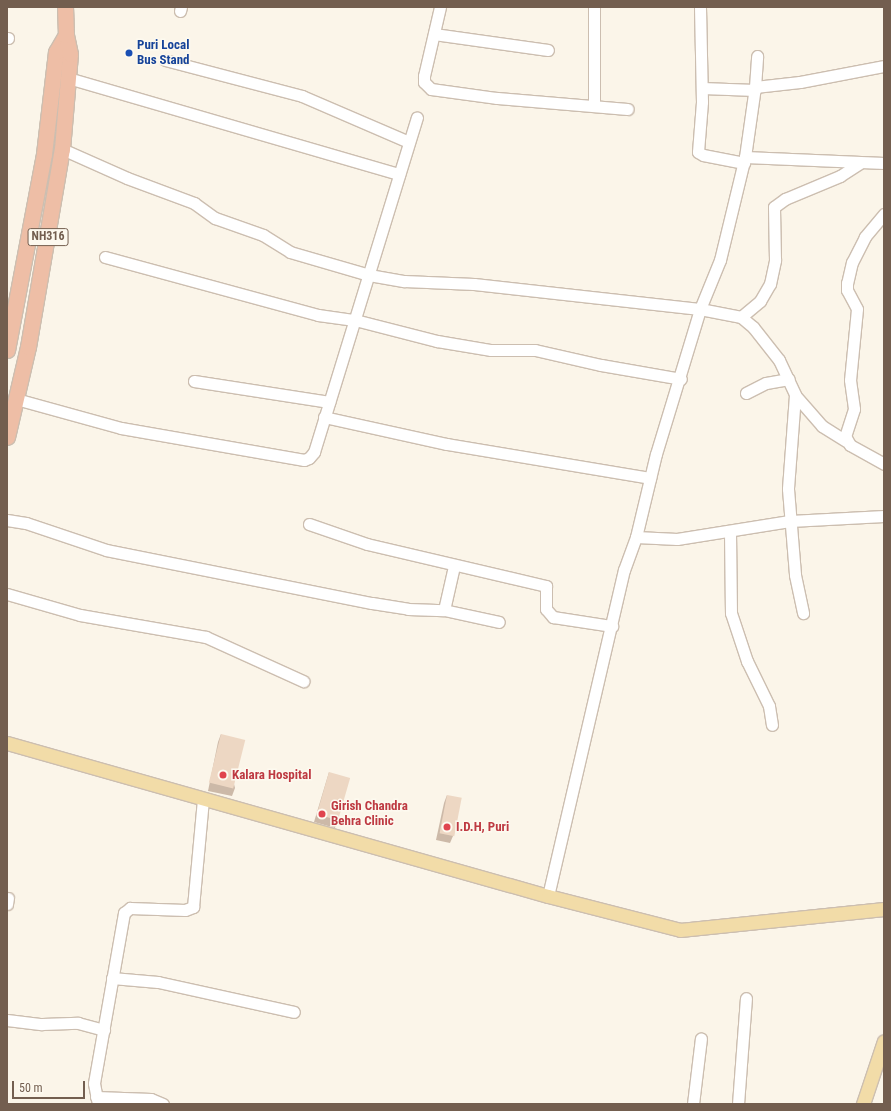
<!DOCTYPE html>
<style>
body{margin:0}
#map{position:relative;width:891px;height:1111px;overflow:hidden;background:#fbf5e9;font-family:"Roboto Condensed",sans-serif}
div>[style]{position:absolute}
.roads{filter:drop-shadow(1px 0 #ccbeb0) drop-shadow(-1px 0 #ccbeb0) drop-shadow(0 1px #ccbeb0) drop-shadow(0 -1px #ccbeb0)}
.minor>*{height:11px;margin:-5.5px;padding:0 5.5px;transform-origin:5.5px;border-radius:5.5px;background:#fff}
.major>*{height:13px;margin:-6.5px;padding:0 6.5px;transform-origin:6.5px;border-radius:6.5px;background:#f2dca8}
.highway>*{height:15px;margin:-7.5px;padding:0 7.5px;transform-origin:7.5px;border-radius:7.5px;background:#eebea6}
.wall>*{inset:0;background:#ccb9a8}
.building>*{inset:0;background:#edd7c3;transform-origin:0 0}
.dots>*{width:11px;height:11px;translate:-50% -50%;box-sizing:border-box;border:2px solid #fdf9ef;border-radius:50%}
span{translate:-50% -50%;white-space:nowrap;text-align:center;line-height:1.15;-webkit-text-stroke:3px #fdf9ef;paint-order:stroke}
.shield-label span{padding:1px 3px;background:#fdf9ef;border:1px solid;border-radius:3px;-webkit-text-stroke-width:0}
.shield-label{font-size:12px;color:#735e4f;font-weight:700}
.transit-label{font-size:13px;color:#164399;font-weight:700}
.left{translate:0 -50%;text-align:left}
.health-label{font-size:13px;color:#be3a42;font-weight:700}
.frame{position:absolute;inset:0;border:8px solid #735e4f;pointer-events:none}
.scale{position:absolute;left:12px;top:1081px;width:73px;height:18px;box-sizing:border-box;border:2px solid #735e4f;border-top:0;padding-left:5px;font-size:12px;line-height:14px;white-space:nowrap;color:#735e4f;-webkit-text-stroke:3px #fdf9ef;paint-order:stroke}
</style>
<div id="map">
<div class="roads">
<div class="minor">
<div style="left:440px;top:7px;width:71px;rotate:103.1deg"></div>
<div style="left:424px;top:76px;width:6px;rotate:90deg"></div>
<div style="left:424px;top:82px;width:10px;rotate:45deg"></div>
<div style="left:431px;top:89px;width:67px;rotate:7.8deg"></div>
<div style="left:497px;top:98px;width:131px;rotate:4.8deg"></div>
<div style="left:700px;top:7px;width:95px;rotate:88.8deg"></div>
<div style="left:702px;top:102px;width:50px;rotate:94.6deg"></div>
<div style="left:698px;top:152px;width:6px;rotate:31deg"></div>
<div style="left:703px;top:155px;width:42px;rotate:11deg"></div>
<div style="left:180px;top:11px;width:4px;rotate:-76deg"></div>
<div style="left:434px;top:34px;width:115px;rotate:8deg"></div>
<div style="left:7px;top:38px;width:1px"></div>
<div style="left:165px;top:60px;width:142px;rotate:14.7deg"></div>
<div style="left:302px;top:96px;width:116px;rotate:23.3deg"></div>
<div style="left:68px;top:78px;width:345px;rotate:16.2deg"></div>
<div style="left:755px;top:87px;width:45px;rotate:-6.3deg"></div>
<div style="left:800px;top:82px;width:86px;rotate:-10.8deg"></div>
<div style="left:702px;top:88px;width:53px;rotate:2.2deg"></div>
<div style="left:594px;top:106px;width:99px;rotate:-90deg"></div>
<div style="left:62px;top:149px;width:71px;rotate:24deg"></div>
<div style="left:127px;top:178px;width:72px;rotate:20.5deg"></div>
<div style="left:194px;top:203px;width:26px;rotate:36deg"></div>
<div style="left:215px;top:218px;width:51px;rotate:19.5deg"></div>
<div style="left:263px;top:235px;width:32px;rotate:32deg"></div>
<div style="left:290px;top:252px;width:82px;rotate:16.2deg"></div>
<div style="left:369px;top:275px;width:36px;rotate:10deg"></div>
<div style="left:404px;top:281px;width:70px;rotate:2.5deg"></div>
<div style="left:474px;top:284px;width:227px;rotate:6.3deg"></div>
<div style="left:700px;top:309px;width:42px;rotate:11deg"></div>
<div style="left:741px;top:317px;width:16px;rotate:40deg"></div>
<div style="left:753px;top:327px;width:42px;rotate:51.8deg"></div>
<div style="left:779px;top:360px;width:38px;rotate:65deg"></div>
<div style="left:795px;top:395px;width:94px;rotate:94.3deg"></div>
<div style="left:788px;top:489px;width:86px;rotate:85.3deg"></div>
<div style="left:795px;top:575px;width:39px;rotate:78deg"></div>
<div style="left:745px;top:157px;width:139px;rotate:2.5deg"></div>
<div style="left:884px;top:214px;width:30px;rotate:130deg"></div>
<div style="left:865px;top:237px;width:28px;rotate:117deg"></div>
<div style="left:852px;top:262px;width:22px;rotate:103deg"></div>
<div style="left:847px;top:283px;width:7px;rotate:90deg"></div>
<div style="left:847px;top:290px;width:21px;rotate:62deg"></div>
<div style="left:857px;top:309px;width:71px;rotate:95.6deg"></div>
<div style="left:850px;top:380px;width:29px;rotate:82deg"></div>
<div style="left:854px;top:409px;width:28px;rotate:108deg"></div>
<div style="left:845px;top:436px;width:10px;rotate:61deg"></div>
<div style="left:850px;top:445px;width:39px;rotate:29deg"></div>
<div style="left:105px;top:257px;width:221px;rotate:15.2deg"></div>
<div style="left:318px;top:315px;width:37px;rotate:8deg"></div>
<div style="left:355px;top:320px;width:85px;rotate:14.4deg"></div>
<div style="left:437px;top:341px;width:55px;rotate:9.5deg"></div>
<div style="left:491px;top:350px;width:44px"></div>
<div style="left:535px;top:350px;width:68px;rotate:12.8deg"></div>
<div style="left:601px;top:365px;width:81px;rotate:9.9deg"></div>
<div style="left:741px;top:317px;width:25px;rotate:-40deg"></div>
<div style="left:760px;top:301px;width:20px;rotate:-60deg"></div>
<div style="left:770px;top:284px;width:25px;rotate:-78deg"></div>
<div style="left:775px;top:260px;width:53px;rotate:-91.1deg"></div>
<div style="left:774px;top:207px;width:14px;rotate:-36deg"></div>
<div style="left:785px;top:199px;width:60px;rotate:-22.7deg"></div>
<div style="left:840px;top:176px;width:24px;rotate:-33deg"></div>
<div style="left:194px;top:381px;width:137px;rotate:8.8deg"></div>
<div style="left:746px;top:393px;width:22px;rotate:-27deg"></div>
<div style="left:766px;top:383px;width:23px;rotate:-10deg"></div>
<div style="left:795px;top:395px;width:41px;rotate:48.9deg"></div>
<div style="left:822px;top:426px;width:28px;rotate:32deg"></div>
<div style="left:16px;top:399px;width:109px;rotate:15.4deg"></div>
<div style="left:121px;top:428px;width:186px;rotate:9.9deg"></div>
<div style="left:304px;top:460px;width:5px;rotate:-22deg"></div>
<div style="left:309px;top:458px;width:8px;rotate:-50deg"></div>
<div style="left:314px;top:452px;width:350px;rotate:-72.9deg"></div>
<div style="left:324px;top:417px;width:126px;rotate:12.4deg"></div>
<div style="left:447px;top:444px;width:206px;rotate:9.5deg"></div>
<div style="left:7px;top:520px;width:19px;rotate:9deg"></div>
<div style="left:26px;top:523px;width:84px;rotate:18.6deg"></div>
<div style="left:106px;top:550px;width:271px;rotate:11.3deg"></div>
<div style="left:372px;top:603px;width:36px;rotate:9deg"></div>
<div style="left:408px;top:609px;width:36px;rotate:2deg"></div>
<div style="left:444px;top:610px;width:56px;rotate:12.3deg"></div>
<div style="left:309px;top:524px;width:61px;rotate:19deg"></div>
<div style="left:367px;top:544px;width:184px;rotate:13.2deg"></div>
<div style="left:546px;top:586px;width:23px;rotate:90deg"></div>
<div style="left:546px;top:609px;width:11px;rotate:49deg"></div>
<div style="left:553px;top:617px;width:60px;rotate:8.7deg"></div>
<div style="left:730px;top:532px;width:81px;rotate:89.3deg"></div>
<div style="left:731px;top:613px;width:51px;rotate:71.6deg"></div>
<div style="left:747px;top:661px;width:50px;rotate:63.9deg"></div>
<div style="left:769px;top:706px;width:19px;rotate:81deg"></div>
<div style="left:636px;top:537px;width:41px;rotate:2.8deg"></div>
<div style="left:677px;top:539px;width:114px;rotate:-9.1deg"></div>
<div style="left:790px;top:521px;width:94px;rotate:-3deg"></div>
<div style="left:7px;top:594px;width:76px;rotate:16deg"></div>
<div style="left:80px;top:615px;width:128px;rotate:9.9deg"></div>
<div style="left:206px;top:637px;width:107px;rotate:24.4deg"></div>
<div style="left:444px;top:610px;width:45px;rotate:-77.2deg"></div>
<div style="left:548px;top:896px;width:335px;rotate:-76.9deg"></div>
<div style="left:624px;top:570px;width:35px;rotate:-70deg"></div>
<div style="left:636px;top:537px;width:85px;rotate:-76.5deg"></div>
<div style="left:656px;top:454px;width:152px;rotate:-73.1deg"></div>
<div style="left:700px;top:309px;width:53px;rotate:-67.8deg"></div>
<div style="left:720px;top:260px;width:106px;rotate:-76.4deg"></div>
<div style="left:745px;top:157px;width:71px;rotate:-81.9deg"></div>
<div style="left:755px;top:87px;width:31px;rotate:-86deg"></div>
<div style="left:7px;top:904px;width:6px;rotate:-81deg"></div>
<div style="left:112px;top:978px;width:46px;rotate:5deg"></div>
<div style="left:158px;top:982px;width:139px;rotate:12.4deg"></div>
<div style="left:7px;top:1020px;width:35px;rotate:7deg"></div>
<div style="left:42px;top:1024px;width:36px;rotate:-2deg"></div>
<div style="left:78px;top:1023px;width:27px;rotate:15deg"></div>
<div style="left:96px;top:1097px;width:55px;rotate:2.1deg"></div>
<div style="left:151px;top:1099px;width:13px;rotate:23deg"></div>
<div style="left:98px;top:1104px;width:21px;rotate:-101deg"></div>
<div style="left:94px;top:1083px;width:173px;rotate:-80deg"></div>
<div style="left:124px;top:913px;width:8px;rotate:-40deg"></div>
<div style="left:130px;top:908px;width:55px;rotate:2.1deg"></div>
<div style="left:185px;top:910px;width:9px;rotate:-21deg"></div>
<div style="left:193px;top:907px;width:108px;rotate:-84.7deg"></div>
<div style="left:693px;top:1104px;width:66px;rotate:-83.1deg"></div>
<div style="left:738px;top:1104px;width:106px;rotate:-85.7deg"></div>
</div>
<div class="major">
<div style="left:7px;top:743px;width:562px;rotate:15.79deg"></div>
<div style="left:548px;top:896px;width:136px;rotate:14.4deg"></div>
<div style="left:680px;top:930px;width:205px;rotate:-5.9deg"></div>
<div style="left:863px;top:1104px;width:66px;rotate:-71.6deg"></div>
</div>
<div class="highway">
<div style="left:7px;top:350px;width:199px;rotate:-79.3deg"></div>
<div style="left:44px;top:154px;width:103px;rotate:-83.3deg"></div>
<div style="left:56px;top:52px;width:20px;rotate:-60deg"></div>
<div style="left:7px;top:437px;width:92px;rotate:-76.9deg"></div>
<div style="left:28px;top:347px;width:201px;rotate:-80.3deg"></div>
<div style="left:62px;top:149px;width:95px;rotate:-85.2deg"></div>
<div style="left:70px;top:54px;width:19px;rotate:-102deg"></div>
<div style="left:66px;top:35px;width:28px;rotate:-92deg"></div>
</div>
</div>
<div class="wall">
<div style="clip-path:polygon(221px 734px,235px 788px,232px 796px,208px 791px,218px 742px)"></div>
<div style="clip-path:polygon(329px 772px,337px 820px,335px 828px,314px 822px)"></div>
<div style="clip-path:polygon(447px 795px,453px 836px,450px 843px,436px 840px,444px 803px)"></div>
</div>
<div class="building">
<div style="left:221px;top:734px;width:25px;height:50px;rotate:14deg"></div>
<div style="left:329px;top:772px;width:22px;height:44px;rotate:16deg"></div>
<div style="left:447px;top:795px;width:15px;height:39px;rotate:11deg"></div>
</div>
<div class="dots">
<div style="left:129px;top:53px;background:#1a4fb4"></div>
<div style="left:223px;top:775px;background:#e0444e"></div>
<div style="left:322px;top:814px;background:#e0444e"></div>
<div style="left:447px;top:827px;background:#e0444e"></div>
</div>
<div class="shield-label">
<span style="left:48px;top:237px">NH316</span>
</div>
<div class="transit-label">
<span class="left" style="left:137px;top:53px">Puri Local<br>Bus Stand</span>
</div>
<div class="health-label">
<span class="left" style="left:232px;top:775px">Kalara Hospital</span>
<span class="left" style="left:331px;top:814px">Girish Chandra<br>Behra Clinic</span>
<span class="left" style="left:456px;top:827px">I.D.H, Puri</span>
</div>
<div class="frame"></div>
<div class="scale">50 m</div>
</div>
